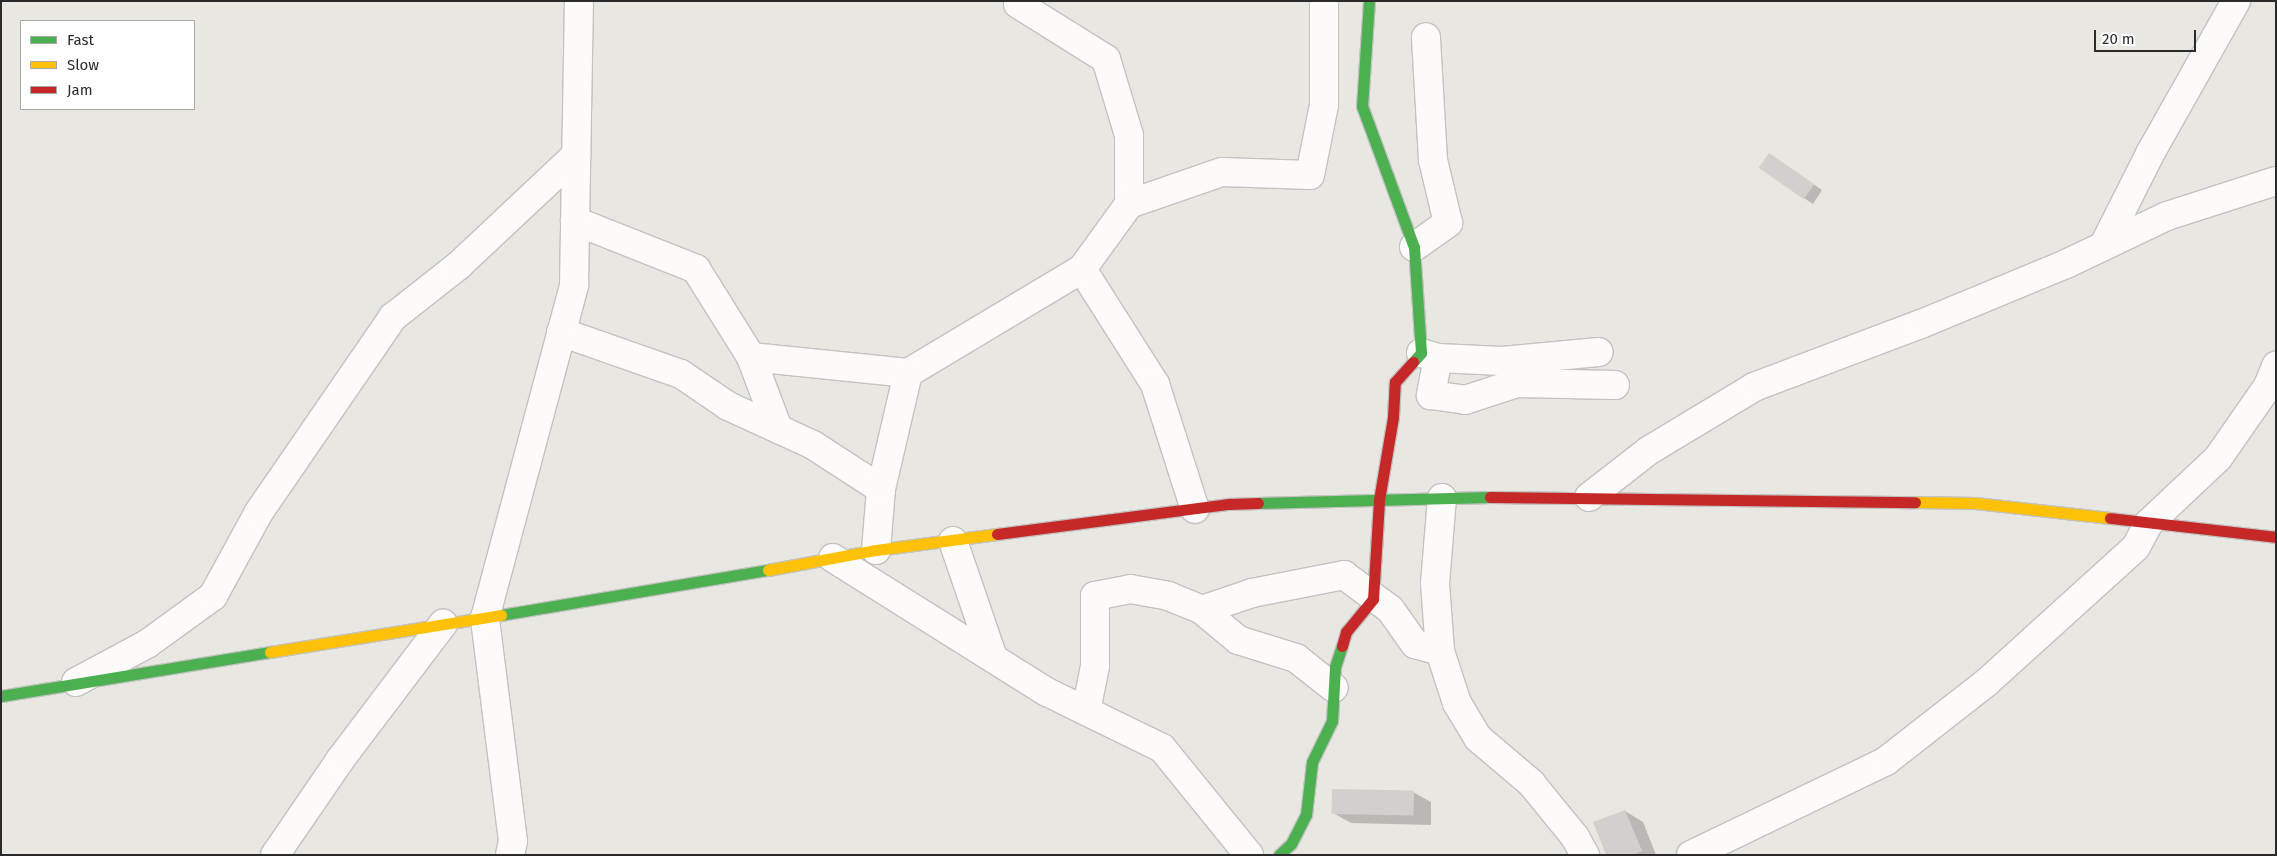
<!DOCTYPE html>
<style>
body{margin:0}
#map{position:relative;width:2277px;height:856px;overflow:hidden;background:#e8e7e1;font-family:"Fira Sans",sans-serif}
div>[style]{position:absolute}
.shadow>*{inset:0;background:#0003}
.building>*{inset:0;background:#d1d0cc;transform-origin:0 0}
.roads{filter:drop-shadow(1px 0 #c2c2c1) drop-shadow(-1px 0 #c2c2c1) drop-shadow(0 1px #c2c2c1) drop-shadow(0 -1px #c2c2c1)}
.street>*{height:28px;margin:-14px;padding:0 14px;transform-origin:14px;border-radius:14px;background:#fcfbfa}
.fast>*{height:11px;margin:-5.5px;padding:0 5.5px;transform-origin:5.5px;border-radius:5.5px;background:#4caf50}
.slow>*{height:11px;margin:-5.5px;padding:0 5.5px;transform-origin:5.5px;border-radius:5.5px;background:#ffc107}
.jam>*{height:11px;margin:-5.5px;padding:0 5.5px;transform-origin:5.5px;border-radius:5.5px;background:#c62828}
span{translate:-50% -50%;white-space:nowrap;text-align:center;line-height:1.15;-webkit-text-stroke:4px #fff;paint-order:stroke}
.frame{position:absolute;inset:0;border:2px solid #2b2b2b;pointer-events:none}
.legend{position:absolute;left:20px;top:20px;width:175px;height:90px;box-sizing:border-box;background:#fff;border:1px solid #aaa;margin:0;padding:6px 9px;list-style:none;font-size:15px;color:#2b2b2b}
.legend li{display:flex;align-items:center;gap:10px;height:25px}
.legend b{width:25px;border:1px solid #aaa}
.scale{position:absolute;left:2094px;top:30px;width:102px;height:22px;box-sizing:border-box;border:2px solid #2b2b2b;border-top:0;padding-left:6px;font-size:15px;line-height:18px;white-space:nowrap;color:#2b2b2b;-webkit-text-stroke:4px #fff;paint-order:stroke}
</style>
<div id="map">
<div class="shadow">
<div style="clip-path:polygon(1770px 154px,1822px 190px,1813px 204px,1804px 198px)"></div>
<div style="clip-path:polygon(1413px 792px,1431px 802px,1431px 825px,1351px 823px,1333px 813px)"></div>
<div style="clip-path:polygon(1625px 811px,1643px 822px,1656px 855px,1607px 855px)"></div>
</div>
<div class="building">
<div style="left:1769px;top:153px;width:55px;height:18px;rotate:35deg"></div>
<div style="left:1332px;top:789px;width:82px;height:25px;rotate:1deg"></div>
<div style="clip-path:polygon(1625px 810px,1642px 851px,1633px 855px,1606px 855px,1593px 822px)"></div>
</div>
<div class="roads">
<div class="street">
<div style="left:1018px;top:4px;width:104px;rotate:32deg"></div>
<div style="left:1106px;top:59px;width:79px;rotate:73.2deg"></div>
<div style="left:1129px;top:135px;width:69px;rotate:90deg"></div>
<div style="left:575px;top:221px;width:130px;rotate:21.6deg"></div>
<div style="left:696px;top:269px;width:104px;rotate:58deg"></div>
<div style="left:751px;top:357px;width:77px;rotate:69.4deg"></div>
<div style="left:2104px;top:245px;width:104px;rotate:-63.2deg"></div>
<div style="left:2151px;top:152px;width:173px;rotate:-60.6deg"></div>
<div style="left:1414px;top:247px;width:42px;rotate:-35.2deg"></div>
<div style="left:1448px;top:223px;width:65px;rotate:-103.4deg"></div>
<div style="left:1433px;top:160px;width:123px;rotate:-93.3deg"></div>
<div style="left:1082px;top:269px;width:136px;rotate:57.6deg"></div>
<div style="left:1155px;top:384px;width:131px;rotate:72.3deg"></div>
<div style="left:561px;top:332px;width:127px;rotate:19.3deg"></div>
<div style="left:681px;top:374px;width:57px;rotate:34.2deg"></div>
<div style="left:728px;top:406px;width:94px;rotate:24.6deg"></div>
<div style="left:813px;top:445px;width:81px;rotate:32.9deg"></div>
<div style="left:1421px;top:353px;width:18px;rotate:16deg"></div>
<div style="left:1438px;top:358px;width:64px;rotate:2.7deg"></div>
<div style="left:1502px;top:361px;width:97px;rotate:-5.3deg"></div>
<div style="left:751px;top:357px;width:158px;rotate:5.8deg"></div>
<div style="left:908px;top:373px;width:203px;rotate:-30.9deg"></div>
<div style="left:1082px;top:269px;width:80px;rotate:-54.1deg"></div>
<div style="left:1129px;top:204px;width:98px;rotate:-19deg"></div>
<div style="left:1222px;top:172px;width:88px;rotate:2deg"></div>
<div style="left:1310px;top:175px;width:71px;rotate:-78.7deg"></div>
<div style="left:1324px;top:105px;width:104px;rotate:-90deg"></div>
<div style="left:1438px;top:358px;width:38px;rotate:101deg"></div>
<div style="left:1431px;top:395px;width:34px;rotate:8deg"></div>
<div style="left:1465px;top:400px;width:55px;rotate:-18.1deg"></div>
<div style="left:1517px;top:383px;width:98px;rotate:1.2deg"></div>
<div style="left:1589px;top:497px;width:75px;rotate:-37.9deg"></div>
<div style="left:1648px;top:451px;width:124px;rotate:-31.1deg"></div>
<div style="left:1754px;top:387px;width:178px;rotate:-20.7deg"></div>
<div style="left:1921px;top:324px;width:157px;rotate:-22.5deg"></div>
<div style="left:2066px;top:264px;width:112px;rotate:-25.4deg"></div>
<div style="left:2167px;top:216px;width:114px;rotate:-17.8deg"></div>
<div style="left:1442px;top:498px;width:86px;rotate:94.7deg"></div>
<div style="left:1435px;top:584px;width:67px;rotate:85.7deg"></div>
<div style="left:1440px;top:651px;width:55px;rotate:71.9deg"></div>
<div style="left:1457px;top:703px;width:41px;rotate:59deg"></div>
<div style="left:1478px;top:738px;width:70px;rotate:40.3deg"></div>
<div style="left:1531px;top:783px;width:70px;rotate:50.8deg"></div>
<div style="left:1575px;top:837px;width:21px;rotate:61deg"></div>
<div style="left:953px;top:541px;width:124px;rotate:71.1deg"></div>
<div style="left:876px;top:550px;width:61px;rotate:-85.3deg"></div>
<div style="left:881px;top:489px;width:119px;rotate:-76.9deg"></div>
<div style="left:833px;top:558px;width:252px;rotate:32.1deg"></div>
<div style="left:1047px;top:692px;width:128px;rotate:26deg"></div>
<div style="left:1162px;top:748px;width:138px;rotate:50.9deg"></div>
<div style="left:1202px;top:610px;width:53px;rotate:-18.8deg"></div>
<div style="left:1252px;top:593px;width:94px;rotate:-11.1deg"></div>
<div style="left:1344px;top:575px;width:57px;rotate:36.5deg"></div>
<div style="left:1390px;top:609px;width:43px;rotate:54.5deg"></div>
<div style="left:1415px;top:644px;width:26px;rotate:16deg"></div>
<div style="left:76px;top:682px;width:81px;rotate:-28.2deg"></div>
<div style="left:147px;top:644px;width:82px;rotate:-36deg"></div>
<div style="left:213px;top:596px;width:96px;rotate:-61.3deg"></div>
<div style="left:259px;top:512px;width:237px;rotate:-55.5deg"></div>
<div style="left:393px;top:317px;width:84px;rotate:-38.2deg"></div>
<div style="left:459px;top:265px;width:161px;rotate:-43.2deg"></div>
<div style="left:1086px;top:711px;width:46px;rotate:-78.7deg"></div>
<div style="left:1095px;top:666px;width:70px;rotate:-90deg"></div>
<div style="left:1095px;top:596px;width:36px;rotate:-11deg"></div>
<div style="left:1130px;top:589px;width:39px;rotate:10deg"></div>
<div style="left:1168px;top:596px;width:37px;rotate:22deg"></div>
<div style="left:1202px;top:610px;width:47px;rotate:39.8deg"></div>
<div style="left:1238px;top:640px;width:61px;rotate:17.2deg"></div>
<div style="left:1296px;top:658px;width:48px;rotate:38.3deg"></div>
<div style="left:275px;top:855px;width:115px;rotate:-55.6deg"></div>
<div style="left:340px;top:760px;width:171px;rotate:-52.9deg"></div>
<div style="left:510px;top:855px;width:14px;rotate:-78deg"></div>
<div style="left:513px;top:841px;width:225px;rotate:-97.2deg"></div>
<div style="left:485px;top:618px;width:345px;rotate:-75deg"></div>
<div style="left:574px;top:285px;width:284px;rotate:-89deg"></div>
<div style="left:1691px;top:855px;width:216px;rotate:-25.7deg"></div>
<div style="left:1886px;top:761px;width:127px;rotate:-38deg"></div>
<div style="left:1986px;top:683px;width:202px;rotate:-42.2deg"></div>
<div style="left:2136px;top:547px;width:27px;rotate:-62deg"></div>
<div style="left:2149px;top:523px;width:95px;rotate:-43.3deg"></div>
<div style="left:2218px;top:458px;width:88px;rotate:-55.2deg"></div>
<div style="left:2268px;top:386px;width:22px;rotate:-68deg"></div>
</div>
<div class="fast">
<div style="left:1369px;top:1px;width:105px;rotate:93.8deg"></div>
<div style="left:1362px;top:106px;width:150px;rotate:69.8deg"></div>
<div style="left:1414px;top:247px;width:106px;rotate:86.2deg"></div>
<div style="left:1421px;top:353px;width:12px;rotate:132deg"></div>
<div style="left:1258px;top:503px;width:232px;rotate:-1.5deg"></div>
<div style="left:501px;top:615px;width:271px;rotate:-9.6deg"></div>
<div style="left:1px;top:696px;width:273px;rotate:-9.3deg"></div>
<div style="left:1279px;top:855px;width:16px;rotate:-43deg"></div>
<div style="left:1291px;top:844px;width:33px;rotate:-63deg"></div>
<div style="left:1306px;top:815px;width:53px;rotate:-83.5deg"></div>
<div style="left:1312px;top:762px;width:46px;rotate:-64deg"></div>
<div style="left:1332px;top:721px;width:54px;rotate:-86.8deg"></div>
<div style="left:1335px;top:667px;width:22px;rotate:-72deg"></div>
</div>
<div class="slow">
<div style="left:1915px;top:502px;width:60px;rotate:1deg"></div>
<div style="left:1975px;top:503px;width:136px;rotate:6.3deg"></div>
<div style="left:768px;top:570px;width:110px;rotate:-10.5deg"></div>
<div style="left:876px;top:550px;width:122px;rotate:-7.5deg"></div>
<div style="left:270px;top:652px;width:234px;rotate:-9.1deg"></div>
</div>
<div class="jam">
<div style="left:1490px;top:497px;width:425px;rotate:0.7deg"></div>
<div style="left:2110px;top:518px;width:167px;rotate:6.5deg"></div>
<div style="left:997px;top:534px;width:234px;rotate:-7.4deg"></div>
<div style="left:1229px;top:504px;width:29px;rotate:-2deg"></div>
<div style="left:1342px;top:646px;width:15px;rotate:-74deg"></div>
<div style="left:1346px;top:632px;width:43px;rotate:-50.7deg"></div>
<div style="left:1373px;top:599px;width:99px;rotate:-86.5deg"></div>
<div style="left:1379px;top:500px;width:84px;rotate:-80.4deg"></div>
<div style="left:1393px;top:417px;width:35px;rotate:-87deg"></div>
<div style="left:1395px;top:382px;width:27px;rotate:-48deg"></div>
</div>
</div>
<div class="frame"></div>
<ul class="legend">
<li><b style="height:6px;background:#4caf50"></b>Fast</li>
<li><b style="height:6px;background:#ffc107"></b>Slow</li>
<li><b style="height:6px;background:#c62828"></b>Jam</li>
</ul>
<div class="scale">20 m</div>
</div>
